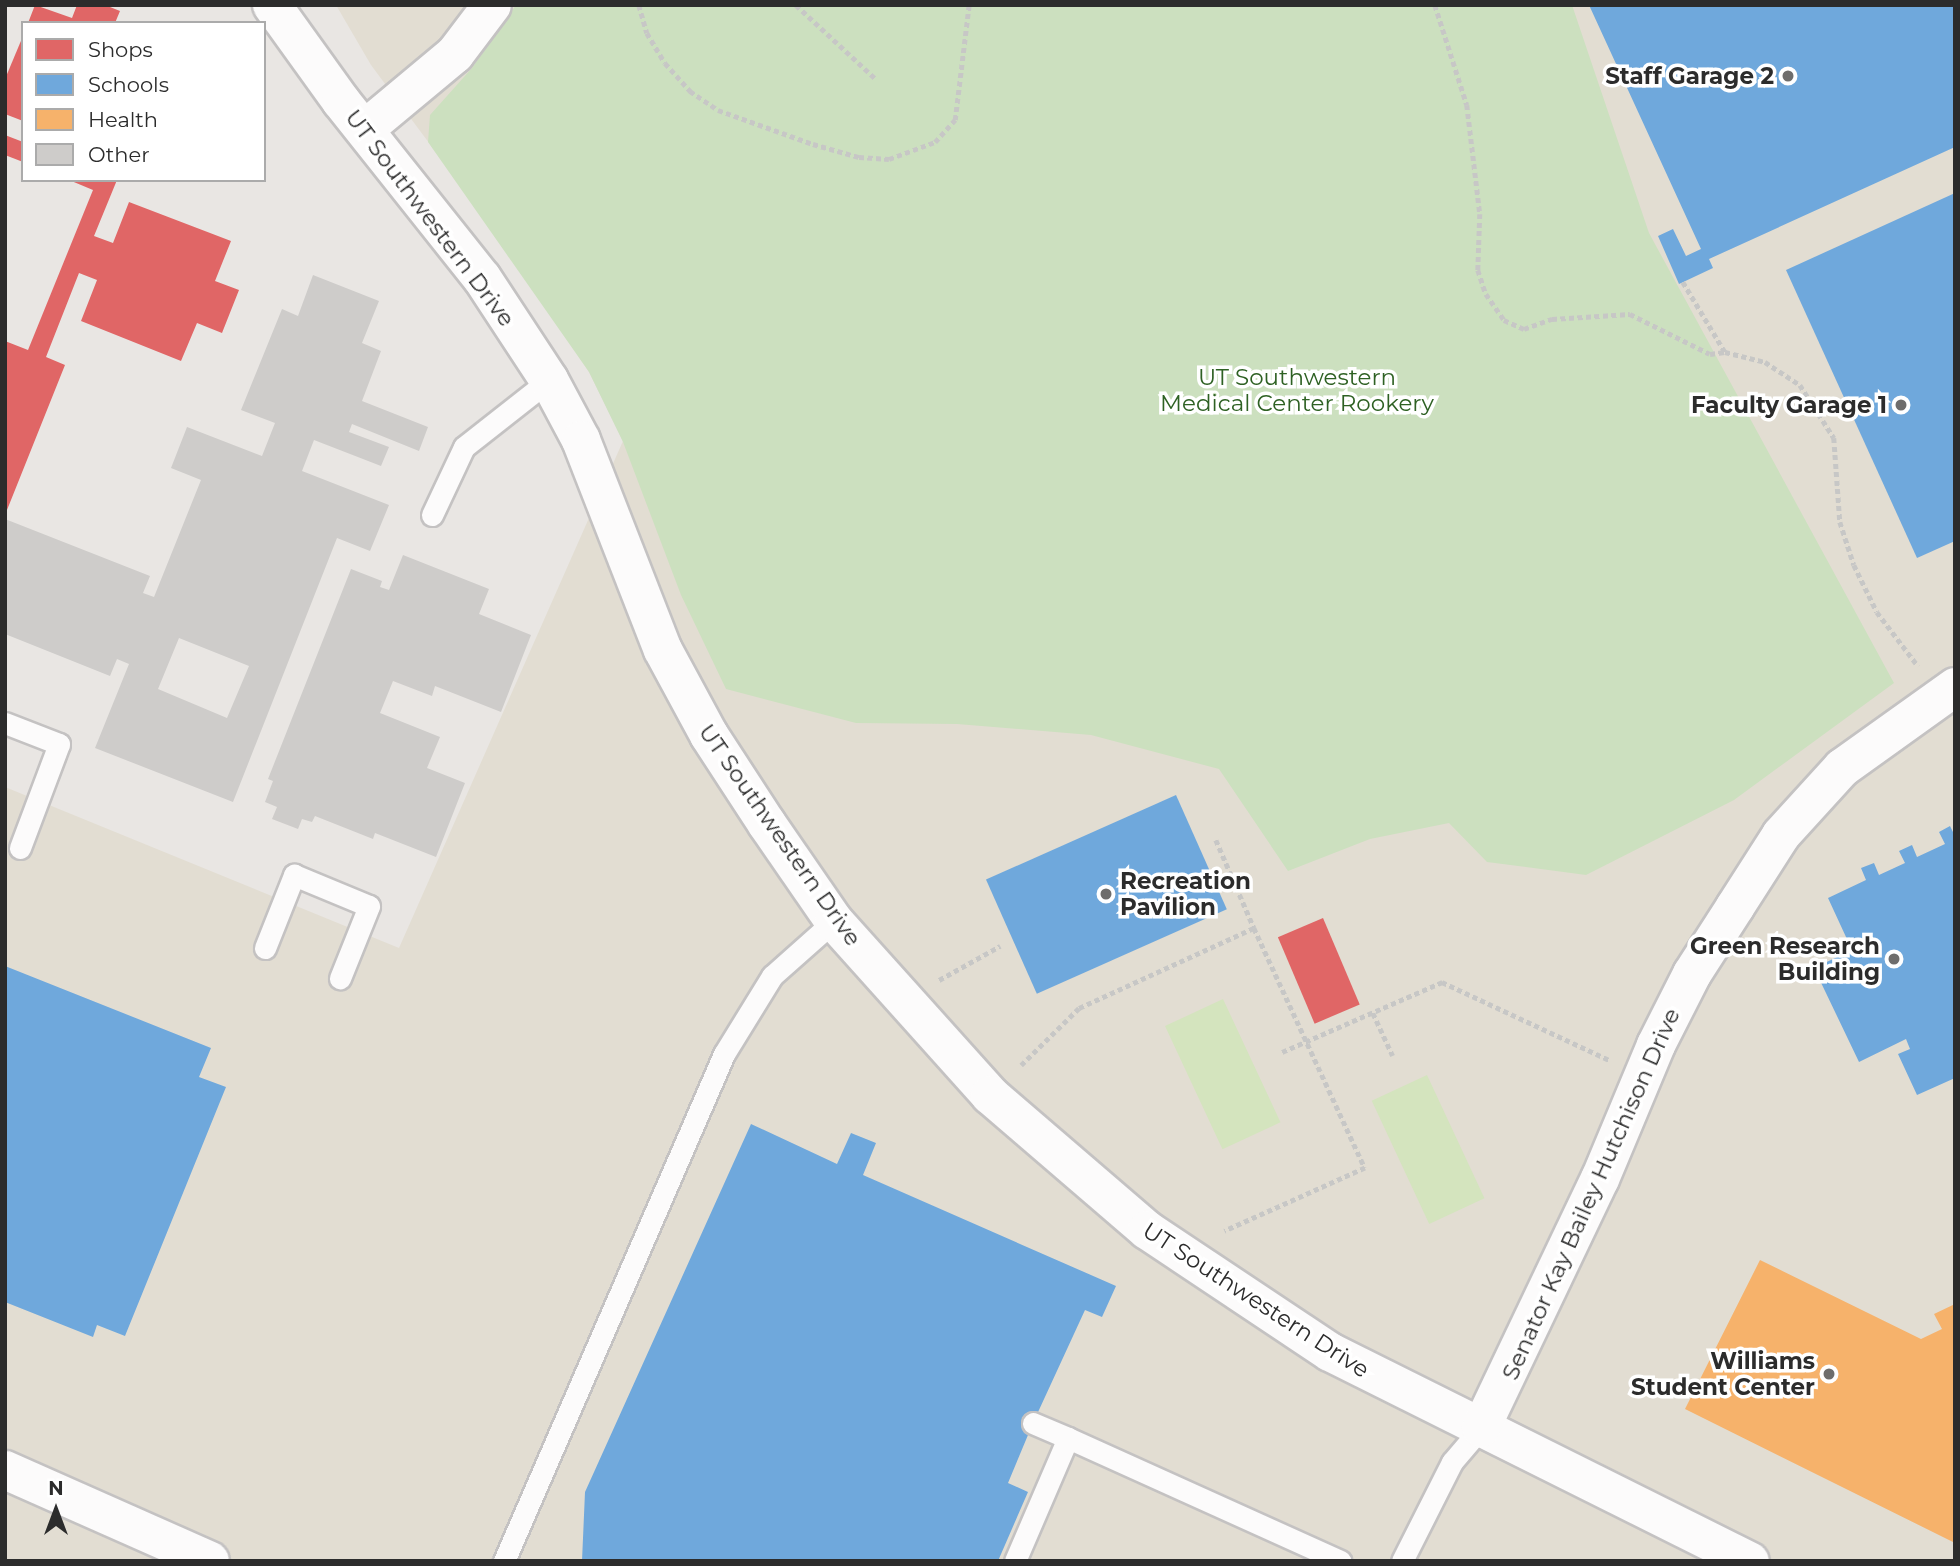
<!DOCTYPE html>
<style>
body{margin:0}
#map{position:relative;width:1960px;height:1566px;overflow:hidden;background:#e9e6e3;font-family:Montserrat,sans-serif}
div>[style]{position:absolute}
.education>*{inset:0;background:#e2ddd2}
.green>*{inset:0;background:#cce0bf}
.pitch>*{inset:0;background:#d4e4be;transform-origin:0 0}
.shops>*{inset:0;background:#e06666;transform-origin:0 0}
.schools>*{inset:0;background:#6fa8dc;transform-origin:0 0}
.health>*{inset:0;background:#f6b26b}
.building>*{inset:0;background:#ceccca}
.path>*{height:4.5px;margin-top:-2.25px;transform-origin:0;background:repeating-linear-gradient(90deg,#c7c7c6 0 5px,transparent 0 8.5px)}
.roads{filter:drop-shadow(2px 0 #c4c2c2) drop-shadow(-2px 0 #c4c2c2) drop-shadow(0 2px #c4c2c2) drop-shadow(0 -2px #c4c2c2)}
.lane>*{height:21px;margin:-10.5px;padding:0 10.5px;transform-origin:10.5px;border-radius:10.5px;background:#fcfbfb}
.street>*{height:38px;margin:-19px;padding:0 19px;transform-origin:19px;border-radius:19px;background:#fcfbfb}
.dots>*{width:19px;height:19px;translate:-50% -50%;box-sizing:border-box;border:4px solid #fff;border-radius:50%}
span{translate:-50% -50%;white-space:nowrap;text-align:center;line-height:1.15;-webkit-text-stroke:7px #fff;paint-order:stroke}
.poi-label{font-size:23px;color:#2c2c2c;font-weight:700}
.right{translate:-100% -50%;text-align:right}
.left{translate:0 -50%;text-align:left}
.street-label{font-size:23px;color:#2c2c2c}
.park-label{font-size:23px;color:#2e6123}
.frame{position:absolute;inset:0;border:7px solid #2c2c2c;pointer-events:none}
.legend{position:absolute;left:21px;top:21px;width:245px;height:161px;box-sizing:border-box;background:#fff;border:2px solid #ababab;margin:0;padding:9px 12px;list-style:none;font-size:21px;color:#2c2c2c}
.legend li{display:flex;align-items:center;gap:14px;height:35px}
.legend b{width:35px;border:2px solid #ababab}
.north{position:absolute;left:21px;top:1475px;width:70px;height:70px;-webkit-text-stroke:5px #fff;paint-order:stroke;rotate:0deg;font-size:19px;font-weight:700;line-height:28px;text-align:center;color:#2c2c2c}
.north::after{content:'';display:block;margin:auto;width:24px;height:32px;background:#2c2c2c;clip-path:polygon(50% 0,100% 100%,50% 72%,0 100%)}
</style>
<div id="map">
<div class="education">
<div style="clip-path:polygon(336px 5px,1955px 5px,1955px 1561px,5px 1561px,5px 787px,399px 948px,623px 441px,589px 372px,502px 241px,371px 65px)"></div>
</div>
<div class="green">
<div style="clip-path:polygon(516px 5px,1572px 5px,1649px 233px,1894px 683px,1734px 800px,1586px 875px,1487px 862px,1449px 823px,1370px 839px,1288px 871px,1219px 769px,1091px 735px,957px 724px,856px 723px,726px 689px,681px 595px,623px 442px,589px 372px,428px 142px,430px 115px,472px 68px)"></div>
</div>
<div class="pitch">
<div style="left:1223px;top:999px;width:136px;height:64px;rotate:65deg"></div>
<div style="left:1427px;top:1075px;width:136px;height:61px;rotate:65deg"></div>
</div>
<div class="shops">
<div style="clip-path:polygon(35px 5px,72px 18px,77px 5px,105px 5px,120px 11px,115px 23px,28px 23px)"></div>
<div style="clip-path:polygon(23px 36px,23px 121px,5px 114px,5px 79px)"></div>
<div style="clip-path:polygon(5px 135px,23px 142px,23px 162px,5px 155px)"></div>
<div style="clip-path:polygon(69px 180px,117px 180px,94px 236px,113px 243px,129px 202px,231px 241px,215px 281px,239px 290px,222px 333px,197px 323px,181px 361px,81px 321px,97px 280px,79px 273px,46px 357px,65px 365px,5px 515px,5px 341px,28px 350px,93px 190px)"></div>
<div style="left:1323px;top:918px;width:94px;height:49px;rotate:67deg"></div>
</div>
<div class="schools">
<div style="clip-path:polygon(1589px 5px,1955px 5px,1955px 147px,1709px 259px,1713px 268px,1679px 284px,1658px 236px,1673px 229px,1686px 256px,1701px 249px)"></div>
<div style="clip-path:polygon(1955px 193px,1955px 541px,1917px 558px,1786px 270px)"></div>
<div style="left:1176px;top:795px;width:125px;height:208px;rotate:66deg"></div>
<div style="clip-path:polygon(1950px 826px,1955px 836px,1955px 1078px,1917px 1095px,1898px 1054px,1910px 1049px,1906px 1039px,1859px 1062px,1814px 968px,1852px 950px,1828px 898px,1866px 880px,1861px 868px,1874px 863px,1879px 875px,1905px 863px,1899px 851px,1912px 845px,1917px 857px,1945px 844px,1939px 832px)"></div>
<div style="clip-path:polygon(5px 966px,211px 1048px,199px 1077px,226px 1087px,125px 1336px,97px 1325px,93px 1337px,5px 1302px)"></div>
<div style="clip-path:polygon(751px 1124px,837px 1164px,851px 1133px,876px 1143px,863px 1175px,1116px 1286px,1102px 1317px,1085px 1310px,1033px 1423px,1008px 1483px,1028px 1492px,998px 1561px,582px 1561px,585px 1492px)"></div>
</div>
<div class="health">
<div style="clip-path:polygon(1760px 1260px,1921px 1339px,1942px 1329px,1934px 1314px,1955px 1304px,1955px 1543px,1685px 1409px)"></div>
</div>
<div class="building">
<div style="clip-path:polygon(evenodd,313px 275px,379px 301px,362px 343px,381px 351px,362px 401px,428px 427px,419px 451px,352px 424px,349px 432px,389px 447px,381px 466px,314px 440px,302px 471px,389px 505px,370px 551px,337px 538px,233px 802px,95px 748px,129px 664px,117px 659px,110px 676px,5px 634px,5px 519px,150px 576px,143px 593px,154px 597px,201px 480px,171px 468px,187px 427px,262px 456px,275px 423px,241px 410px,282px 309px,298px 316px,313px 275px,179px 638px,249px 666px,227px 718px,158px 689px,179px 638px)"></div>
<div style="clip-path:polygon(403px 555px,489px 589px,479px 614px,531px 635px,501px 712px,435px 686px,432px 696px,393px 681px,380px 713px,440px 737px,427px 768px,465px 783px,436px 857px,375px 833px,373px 839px,315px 816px,312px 822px,302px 819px,298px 829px,272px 819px,277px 807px,265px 802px,273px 781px,268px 779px,351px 569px,382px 581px,380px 587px,389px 590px)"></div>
</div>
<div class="path">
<div style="left:639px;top:5px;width:29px;rotate:74deg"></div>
<div style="left:647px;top:33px;width:35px;rotate:59deg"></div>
<div style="left:665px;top:63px;width:38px;rotate:48deg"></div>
<div style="left:690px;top:91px;width:34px;rotate:34deg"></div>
<div style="left:718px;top:110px;width:101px;rotate:19.7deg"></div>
<div style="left:813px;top:144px;width:48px;rotate:15.8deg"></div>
<div style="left:859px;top:157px;width:30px;rotate:4deg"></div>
<div style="left:889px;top:159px;width:49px;rotate:-20.3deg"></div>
<div style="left:935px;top:142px;width:30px;rotate:-48deg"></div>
<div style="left:955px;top:120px;width:116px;rotate:-83.1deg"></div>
<div style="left:796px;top:5px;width:109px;rotate:42.8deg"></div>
<div style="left:1435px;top:5px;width:105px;rotate:72.3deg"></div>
<div style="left:1467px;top:105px;width:110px;rotate:83.2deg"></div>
<div style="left:1480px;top:214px;width:56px;rotate:92deg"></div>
<div style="left:1478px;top:270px;width:25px;rotate:72deg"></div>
<div style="left:1486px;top:294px;width:32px;rotate:55deg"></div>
<div style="left:1504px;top:320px;width:22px;rotate:24deg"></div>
<div style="left:1524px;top:329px;width:30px;rotate:-20deg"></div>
<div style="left:1552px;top:319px;width:78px;rotate:-3.7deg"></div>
<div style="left:1630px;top:314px;width:89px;rotate:26.6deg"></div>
<div style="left:1710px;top:354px;width:15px;rotate:-8deg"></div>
<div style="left:1725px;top:352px;width:41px;rotate:14deg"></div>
<div style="left:1765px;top:362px;width:42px;rotate:33.3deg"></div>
<div style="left:1800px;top:385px;width:63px;rotate:57.3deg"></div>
<div style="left:1834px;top:438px;width:84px;rotate:85.9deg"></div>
<div style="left:1840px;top:522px;width:45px;rotate:72deg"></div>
<div style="left:1854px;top:565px;width:52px;rotate:63.9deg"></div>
<div style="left:1877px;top:612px;width:68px;rotate:52.8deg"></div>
<div style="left:1683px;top:282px;width:82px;rotate:59deg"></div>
<div style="left:1216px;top:840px;width:96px;rotate:66.6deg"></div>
<div style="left:939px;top:980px;width:70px;rotate:-29.1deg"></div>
<div style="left:1373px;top:1013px;width:47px;rotate:65.1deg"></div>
<div style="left:1282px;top:1052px;width:175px;rotate:-23.6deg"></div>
<div style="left:1442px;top:982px;width:184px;rotate:25deg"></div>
<div style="left:1021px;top:1065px;width:81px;rotate:-44.5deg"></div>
<div style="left:1079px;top:1008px;width:192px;rotate:-24.6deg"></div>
<div style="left:1254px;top:928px;width:264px;rotate:65.2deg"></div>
<div style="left:1365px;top:1168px;width:154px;rotate:155.8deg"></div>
</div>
<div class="roads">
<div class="lane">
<div style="left:432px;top:515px;width:75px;rotate:-64.8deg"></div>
<div style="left:464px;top:447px;width:108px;rotate:-38.2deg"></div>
<div style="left:5px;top:723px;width:58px;rotate:21.3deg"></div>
<div style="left:59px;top:744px;width:111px;rotate:110.6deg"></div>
<div style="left:265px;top:948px;width:79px;rotate:-68.3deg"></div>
<div style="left:294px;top:875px;width:81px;rotate:22.5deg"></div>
<div style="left:369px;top:906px;width:78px;rotate:111.9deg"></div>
<div style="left:1068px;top:1438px;width:299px;rotate:24.3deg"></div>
<div style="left:504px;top:1561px;width:553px;rotate:-66.54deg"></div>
<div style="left:724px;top:1054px;width:92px;rotate:-58.4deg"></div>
<div style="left:772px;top:976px;width:83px;rotate:-41.6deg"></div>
<div style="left:1015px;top:1561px;width:134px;rotate:-66.7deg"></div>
<div style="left:1068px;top:1438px;width:38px;rotate:-157deg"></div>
<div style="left:1402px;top:1561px;width:111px;rotate:-63.2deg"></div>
<div style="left:1452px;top:1462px;width:45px;rotate:-49.5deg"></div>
</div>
<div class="street">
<div style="left:272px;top:5px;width:118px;rotate:54.3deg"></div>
<div style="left:341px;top:101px;width:226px;rotate:51.5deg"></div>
<div style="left:482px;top:278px;width:122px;rotate:56.7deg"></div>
<div style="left:549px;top:380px;width:68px;rotate:61.9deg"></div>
<div style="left:581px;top:440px;width:225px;rotate:68.7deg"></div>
<div style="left:663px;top:650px;width:97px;rotate:61.6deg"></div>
<div style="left:709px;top:735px;width:106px;rotate:56.9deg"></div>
<div style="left:767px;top:824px;width:118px;rotate:55.4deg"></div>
<div style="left:834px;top:921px;width:234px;rotate:48.1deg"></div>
<div style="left:990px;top:1095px;width:207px;rotate:40.7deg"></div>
<div style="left:1147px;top:1230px;width:220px;rotate:33.7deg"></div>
<div style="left:1330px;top:1352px;width:469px;rotate:26.5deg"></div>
<div style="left:365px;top:129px;width:117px;rotate:-39.8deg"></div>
<div style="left:455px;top:54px;width:61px;rotate:-52.9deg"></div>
<div style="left:1481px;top:1428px;width:276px;rotate:-64.5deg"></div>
<div style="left:1600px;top:1179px;width:145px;rotate:-67.3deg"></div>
<div style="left:1656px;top:1045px;width:80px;rotate:-63.1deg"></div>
<div style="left:1692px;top:974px;width:80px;rotate:-57.3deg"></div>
<div style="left:1735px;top:907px;width:85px;rotate:-57.4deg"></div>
<div style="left:1781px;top:835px;width:91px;rotate:-47.7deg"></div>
<div style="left:1842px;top:768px;width:139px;rotate:-35.6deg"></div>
<div style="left:5px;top:1470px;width:224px;rotate:23.9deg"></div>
</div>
</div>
<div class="dots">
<div style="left:1788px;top:76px;background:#6e6d6c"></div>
<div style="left:1901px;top:405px;background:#6e6d6c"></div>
<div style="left:1106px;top:894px;background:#6e6d6c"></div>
<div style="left:1894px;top:959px;background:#6e6d6c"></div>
<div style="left:1829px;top:1374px;background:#6e6d6c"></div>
</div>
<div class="poi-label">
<span class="right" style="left:1774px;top:76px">Staff Garage 2</span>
<span class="right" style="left:1887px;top:405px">Faculty Garage 1</span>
<span class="left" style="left:1120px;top:894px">Recreation<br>Pavilion</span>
<span class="right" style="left:1880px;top:959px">Green Research<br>Building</span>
<span class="right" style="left:1815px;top:1374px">Williams<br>Student Center</span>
</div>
<div class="street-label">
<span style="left:430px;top:218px;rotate:53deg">UT Southwestern Drive</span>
<span style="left:780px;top:835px;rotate:55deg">UT Southwestern Drive</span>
<span style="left:1591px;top:1194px;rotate:-66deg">Senator Kay Bailey Hutchison Drive</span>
<span style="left:1256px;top:1300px;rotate:33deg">UT Southwestern Drive</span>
</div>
<div class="park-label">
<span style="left:1297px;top:390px">UT Southwestern<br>Medical Center Rookery</span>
</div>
<div class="frame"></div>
<ul class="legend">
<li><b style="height:19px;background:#e06666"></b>Shops</li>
<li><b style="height:19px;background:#6fa8dc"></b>Schools</li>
<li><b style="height:19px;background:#f6b26b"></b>Health</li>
<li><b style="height:19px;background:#ceccca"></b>Other</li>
</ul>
<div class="north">N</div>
</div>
